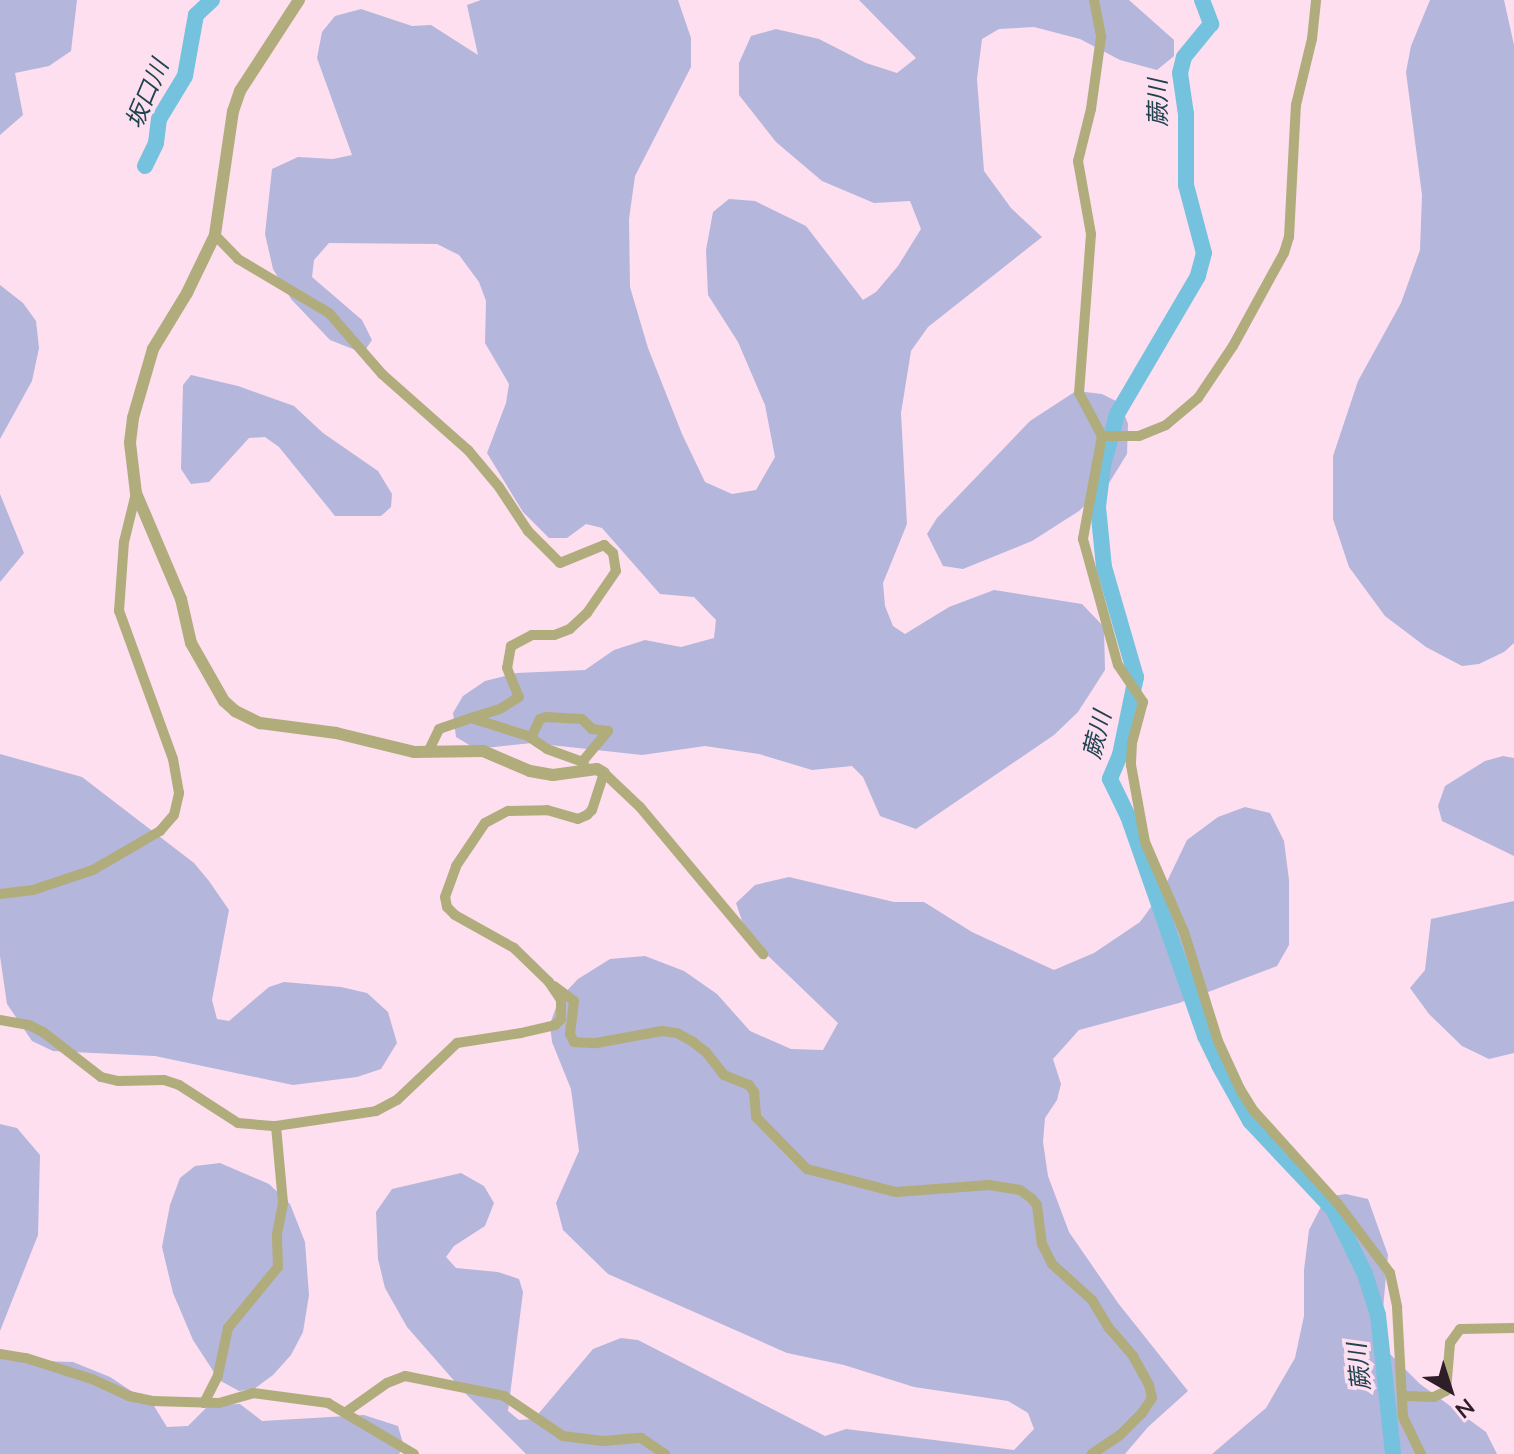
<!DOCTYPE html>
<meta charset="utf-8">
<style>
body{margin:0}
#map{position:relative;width:1514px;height:1454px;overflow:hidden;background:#fedff0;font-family:Mulish,"Noto Sans JP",sans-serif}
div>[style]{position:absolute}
.green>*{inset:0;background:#b4b6db}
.river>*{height:16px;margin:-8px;padding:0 8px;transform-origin:8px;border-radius:8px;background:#75c2de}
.minor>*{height:10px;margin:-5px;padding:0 5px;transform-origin:5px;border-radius:5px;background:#b1ac7c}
.tertiary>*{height:12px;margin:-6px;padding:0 6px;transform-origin:6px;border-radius:6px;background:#b1ac7c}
span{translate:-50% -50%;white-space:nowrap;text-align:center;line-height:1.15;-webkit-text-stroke:7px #fedff0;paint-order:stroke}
.water-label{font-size:24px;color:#1e424e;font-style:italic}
.north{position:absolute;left:1410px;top:1350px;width:80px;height:80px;-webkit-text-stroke:6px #fedff0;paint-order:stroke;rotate:141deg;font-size:22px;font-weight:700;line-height:32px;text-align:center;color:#2f1d28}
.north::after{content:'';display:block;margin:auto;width:28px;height:36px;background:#2f1d28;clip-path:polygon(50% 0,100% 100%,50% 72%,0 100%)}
</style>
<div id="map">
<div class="green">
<div style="clip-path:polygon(0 0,77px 0,71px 51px,49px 66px,15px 73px,23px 115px,0 135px)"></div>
<div style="clip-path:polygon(481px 0,678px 0,691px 38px,691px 67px,635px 176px,629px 219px,630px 287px,648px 348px,682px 434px,705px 482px,732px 494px,756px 490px,775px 457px,765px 405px,738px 342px,708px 295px,706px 250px,713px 212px,729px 199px,755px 201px,806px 226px,863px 300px,876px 292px,898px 266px,921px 229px,910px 201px,874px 203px,822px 181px,776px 142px,739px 95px,739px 63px,751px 36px,776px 29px,819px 39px,866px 63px,897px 73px,916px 58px,859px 0,1129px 0,1174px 40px,1174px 56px,1157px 70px,1120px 60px,1080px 39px,1034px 27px,999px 29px,982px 39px,977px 79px,984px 171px,1011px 208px,1042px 237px,928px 327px,911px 351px,901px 413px,907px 524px,883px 583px,885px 606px,893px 626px,905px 634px,949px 607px,994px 590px,1082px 604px,1104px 627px,1105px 670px,1078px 712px,1054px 735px,916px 829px,880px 816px,863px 777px,852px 766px,812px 770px,759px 754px,705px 746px,642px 755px,532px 743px,476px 749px,456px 737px,453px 713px,463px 696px,485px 681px,517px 673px,585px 670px,614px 650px,645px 640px,681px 647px,714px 638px,716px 620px,694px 597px,660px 594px,602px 528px,586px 524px,567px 538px,549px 538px,523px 512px,487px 453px,506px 403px,509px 384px,485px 343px,486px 301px,479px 282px,459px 255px,437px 244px,329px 243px,314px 260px,312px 277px,362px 320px,372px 340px,363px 353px,330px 340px,291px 299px,273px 269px,265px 234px,272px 169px,298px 157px,333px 159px,352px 155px,317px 58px,322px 32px,335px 16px,361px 9px,412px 26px,431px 25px,478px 55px,467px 5px)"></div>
<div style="clip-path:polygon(1430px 0,1504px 0,1514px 45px,1514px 643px,1504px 652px,1479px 664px,1462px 666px,1426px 647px,1385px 616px,1349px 567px,1333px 519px,1333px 456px,1358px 381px,1401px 303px,1420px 250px,1422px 195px,1406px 72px,1411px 46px)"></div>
<div style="clip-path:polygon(0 285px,23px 303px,36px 321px,39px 348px,32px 381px,0 439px)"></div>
<div style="clip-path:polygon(191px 375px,238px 386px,294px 406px,323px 433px,378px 471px,392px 494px,391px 507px,381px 516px,335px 516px,279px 447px,265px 437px,249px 438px,209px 482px,191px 484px,181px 469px,183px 385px)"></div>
<div style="clip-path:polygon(1076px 391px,1102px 394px,1120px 403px,1128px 424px,1127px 454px,1109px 483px,1079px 511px,1032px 541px,963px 569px,943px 566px,927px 534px,937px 518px,1030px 421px)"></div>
<div style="clip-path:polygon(0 494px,24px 553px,0 582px)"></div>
<div style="clip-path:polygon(0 754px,82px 777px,194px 863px,209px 881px,229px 910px,212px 1000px,217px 1019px,229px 1021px,269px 987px,284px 982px,341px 987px,367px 993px,388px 1012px,397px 1043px,381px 1069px,357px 1077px,293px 1085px,155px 1056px,53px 1051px,32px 1041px,7px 1004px,0 956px)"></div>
<div style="clip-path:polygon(1503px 756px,1514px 758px,1514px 856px,1442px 821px,1438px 806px,1445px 786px,1485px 761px)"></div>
<div style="clip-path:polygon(1245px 807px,1270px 813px,1284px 841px,1289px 880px,1289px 945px,1277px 966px,1179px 1003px,1079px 1030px,1053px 1059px,1061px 1084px,1057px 1100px,1045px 1118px,1043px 1142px,1048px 1176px,1069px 1232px,1118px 1303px,1188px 1391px,1148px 1427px,1125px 1454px,526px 1454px,464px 1392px,407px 1327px,385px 1288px,378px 1259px,376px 1212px,392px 1189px,461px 1173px,484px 1186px,494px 1203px,485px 1226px,454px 1246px,446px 1257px,456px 1268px,498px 1272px,519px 1279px,523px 1292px,508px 1411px,519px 1420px,534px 1419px,593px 1349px,621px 1338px,638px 1340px,825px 1436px,846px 1429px,1014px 1450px,1034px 1429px,1028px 1413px,1008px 1401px,914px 1387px,844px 1365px,787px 1353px,608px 1274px,563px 1230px,556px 1203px,579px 1151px,571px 1089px,552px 1042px,550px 1024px,559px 999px,578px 979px,610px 959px,645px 956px,684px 971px,717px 994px,750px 1031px,791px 1049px,823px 1050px,838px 1023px,759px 947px,742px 921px,736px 903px,755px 885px,789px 877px,894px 902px,924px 902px,972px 932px,1054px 970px,1094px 953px,1140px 922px,1162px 892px,1187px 840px,1218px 817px)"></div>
<div style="clip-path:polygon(1514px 901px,1514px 1053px,1489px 1059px,1462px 1046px,1429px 1014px,1410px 988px,1425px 970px,1431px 919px)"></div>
<div style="clip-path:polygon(0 1124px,17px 1128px,40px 1155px,38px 1235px,0 1331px)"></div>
<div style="clip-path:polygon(220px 1163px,269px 1184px,290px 1204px,305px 1242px,309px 1295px,303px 1332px,291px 1355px,273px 1375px,254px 1389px,239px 1391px,219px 1380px,193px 1340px,173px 1293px,162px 1247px,170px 1205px,180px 1178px,195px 1166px)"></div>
<div style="clip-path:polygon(1346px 1194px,1368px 1199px,1388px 1255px,1381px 1330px,1390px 1354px,1420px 1384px,1486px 1432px,1497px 1454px,1212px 1454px,1266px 1408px,1295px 1358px,1304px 1316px,1304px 1270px,1309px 1230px,1326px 1197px)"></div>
<div style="clip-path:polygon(0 1357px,5px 1360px,73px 1362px,110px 1377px,154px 1406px,167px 1427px,188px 1426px,209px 1405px,240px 1404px,262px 1421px,364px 1415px,398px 1426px,404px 1447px,399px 1454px,0 1454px)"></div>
</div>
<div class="river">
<div style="left:1202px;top:0;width:26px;rotate:69deg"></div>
<div style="left:1211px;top:24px;width:43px;rotate:129.3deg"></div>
<div style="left:1184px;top:57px;width:16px;rotate:104deg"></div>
<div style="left:1180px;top:73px;width:41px;rotate:81.7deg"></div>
<div style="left:1186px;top:114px;width:71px;rotate:90deg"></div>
<div style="left:1186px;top:185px;width:70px;rotate:75.2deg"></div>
<div style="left:1204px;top:253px;width:24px;rotate:105deg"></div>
<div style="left:1198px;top:276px;width:160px;rotate:120.4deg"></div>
<div style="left:1117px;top:414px;width:54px;rotate:105.1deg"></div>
<div style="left:1103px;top:466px;width:41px;rotate:97deg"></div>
<div style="left:1098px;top:507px;width:60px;rotate:84.3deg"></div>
<div style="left:1104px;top:567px;width:115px;rotate:73.8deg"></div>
<div style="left:1136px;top:677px;width:80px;rotate:101.6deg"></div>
<div style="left:1120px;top:755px;width:26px;rotate:113deg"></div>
<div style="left:1110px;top:779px;width:41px;rotate:64.1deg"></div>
<div style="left:1128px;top:816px;width:233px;rotate:70.7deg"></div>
<div style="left:1205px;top:1036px;width:32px;rotate:64deg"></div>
<div style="left:1219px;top:1065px;width:64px;rotate:61deg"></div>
<div style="left:1250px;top:1121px;width:121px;rotate:46.7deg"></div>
<div style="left:1333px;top:1209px;width:72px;rotate:63.8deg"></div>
<div style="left:1365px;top:1274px;width:43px;rotate:72.4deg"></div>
<div style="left:1378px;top:1315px;width:140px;rotate:83.8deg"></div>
<div style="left:145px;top:166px;width:25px;rotate:-64deg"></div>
<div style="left:156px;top:143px;width:24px;rotate:-83deg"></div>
<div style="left:159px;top:119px;width:50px;rotate:-58.8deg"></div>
<div style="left:185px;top:76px;width:62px;rotate:-79.8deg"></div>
<div style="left:196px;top:15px;width:22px;rotate:-43deg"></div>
</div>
<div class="minor">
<div style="left:1094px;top:0;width:38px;rotate:79deg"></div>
<div style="left:1101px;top:37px;width:73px;rotate:97.9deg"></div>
<div style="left:1091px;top:109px;width:54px;rotate:104deg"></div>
<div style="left:1078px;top:161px;width:74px;rotate:79.9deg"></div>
<div style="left:1091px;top:234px;width:159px;rotate:94.3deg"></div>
<div style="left:1079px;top:393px;width:49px;rotate:61.9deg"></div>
<div style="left:1102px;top:436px;width:105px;rotate:100.5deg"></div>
<div style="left:1083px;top:539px;width:131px;rotate:74.5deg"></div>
<div style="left:1118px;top:665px;width:45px;rotate:56deg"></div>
<div style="left:1143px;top:702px;width:42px;rotate:105deg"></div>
<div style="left:1132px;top:743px;width:22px;rotate:93deg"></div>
<div style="left:1131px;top:765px;width:78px;rotate:79.7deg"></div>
<div style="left:1145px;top:842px;width:98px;rotate:66.6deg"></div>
<div style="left:1184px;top:932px;width:114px;rotate:72.7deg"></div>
<div style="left:1218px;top:1041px;width:53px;rotate:65.4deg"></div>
<div style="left:1240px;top:1089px;width:26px;rotate:58deg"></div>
<div style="left:1254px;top:1111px;width:125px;rotate:47.9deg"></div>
<div style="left:1338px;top:1204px;width:86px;rotate:53deg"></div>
<div style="left:1390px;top:1273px;width:35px;rotate:78deg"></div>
<div style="left:1397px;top:1307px;width:110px;rotate:86.9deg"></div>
<div style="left:1403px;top:1417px;width:41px;rotate:64.1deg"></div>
<div style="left:215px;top:235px;width:33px;rotate:46deg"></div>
<div style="left:238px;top:259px;width:106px;rotate:30.7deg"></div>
<div style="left:329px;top:313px;width:81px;rotate:49deg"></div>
<div style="left:382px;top:374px;width:115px;rotate:41.5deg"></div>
<div style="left:468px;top:450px;width:48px;rotate:50deg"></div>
<div style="left:499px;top:487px;width:53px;rotate:56.6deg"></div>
<div style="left:528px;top:531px;width:45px;rotate:45deg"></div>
<div style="left:560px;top:563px;width:48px;rotate:-22.2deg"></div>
<div style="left:604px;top:545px;width:12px;rotate:42deg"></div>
<div style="left:613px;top:553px;width:18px;rotate:81deg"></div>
<div style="left:616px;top:571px;width:51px;rotate:124.6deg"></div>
<div style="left:587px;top:613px;width:23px;rotate:137deg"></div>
<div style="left:570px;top:629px;width:17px;rotate:159deg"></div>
<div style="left:554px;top:635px;width:22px;rotate:180deg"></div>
<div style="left:532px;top:635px;width:24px;rotate:152deg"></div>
<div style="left:511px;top:646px;width:22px;rotate:100deg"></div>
<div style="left:507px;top:668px;width:31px;rotate:68deg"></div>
<div style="left:519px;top:697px;width:22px;rotate:148deg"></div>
<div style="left:500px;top:709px;width:30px;rotate:163deg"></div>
<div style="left:471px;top:718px;width:60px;rotate:17.5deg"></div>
<div style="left:528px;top:736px;width:23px;rotate:34deg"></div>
<div style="left:547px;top:749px;width:37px;rotate:20deg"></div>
<div style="left:582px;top:762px;width:9px;rotate:54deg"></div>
<div style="left:1102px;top:436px;width:37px"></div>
<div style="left:1139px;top:436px;width:29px;rotate:-22deg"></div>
<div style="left:1166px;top:425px;width:42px;rotate:-40.2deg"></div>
<div style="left:1198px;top:398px;width:63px;rotate:-56.1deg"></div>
<div style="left:1233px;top:346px;width:106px;rotate:-61.3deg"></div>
<div style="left:1284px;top:253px;width:17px;rotate:-73deg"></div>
<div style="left:1289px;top:237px;width:132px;rotate:-87deg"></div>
<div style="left:1296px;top:105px;width:68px;rotate:-76.4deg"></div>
<div style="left:1312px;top:39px;width:39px;rotate:-84deg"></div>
<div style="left:531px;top:738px;width:21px;rotate:-65deg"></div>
<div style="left:540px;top:719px;width:6px;rotate:-18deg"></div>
<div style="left:546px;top:717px;width:36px;rotate:3deg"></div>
<div style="left:582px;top:719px;width:14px;rotate:45deg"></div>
<div style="left:592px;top:729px;width:16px;rotate:7deg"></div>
<div style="left:608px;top:731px;width:40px;rotate:130deg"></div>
<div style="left:428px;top:752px;width:25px;rotate:-64deg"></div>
<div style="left:439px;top:729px;width:34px;rotate:-19deg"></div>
<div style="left:0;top:894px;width:33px;rotate:-7deg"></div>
<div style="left:33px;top:890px;width:63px;rotate:-18.4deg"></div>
<div style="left:93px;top:870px;width:78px;rotate:-30.2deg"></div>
<div style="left:160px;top:831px;width:21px;rotate:-49deg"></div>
<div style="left:174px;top:815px;width:23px;rotate:-77deg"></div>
<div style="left:179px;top:793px;width:35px;rotate:-100deg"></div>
<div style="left:173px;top:759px;width:158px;rotate:-110deg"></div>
<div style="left:119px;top:611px;width:69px;rotate:-85.9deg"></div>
<div style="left:124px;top:542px;width:50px;rotate:-76.2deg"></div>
<div style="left:554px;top:986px;width:25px;rotate:37deg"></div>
<div style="left:574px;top:1001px;width:33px;rotate:97deg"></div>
<div style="left:570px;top:1034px;width:9px;rotate:63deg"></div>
<div style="left:574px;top:1042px;width:22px;rotate:3deg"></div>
<div style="left:596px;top:1043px;width:67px;rotate:-10.3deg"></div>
<div style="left:662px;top:1031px;width:15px;rotate:8deg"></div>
<div style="left:677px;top:1033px;width:18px;rotate:29deg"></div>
<div style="left:693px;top:1042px;width:16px;rotate:38deg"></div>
<div style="left:706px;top:1052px;width:29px;rotate:52deg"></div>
<div style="left:724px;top:1075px;width:27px;rotate:22deg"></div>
<div style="left:749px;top:1085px;width:9px;rotate:54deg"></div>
<div style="left:754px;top:1092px;width:25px;rotate:85deg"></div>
<div style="left:756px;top:1117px;width:73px;rotate:45.6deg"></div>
<div style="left:807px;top:1169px;width:92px;rotate:14.5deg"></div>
<div style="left:896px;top:1192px;width:93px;rotate:-4.3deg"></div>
<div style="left:989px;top:1185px;width:31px;rotate:9deg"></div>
<div style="left:1020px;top:1190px;width:14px;rotate:36deg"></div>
<div style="left:1031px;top:1198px;width:9px;rotate:49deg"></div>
<div style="left:1037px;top:1205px;width:39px;rotate:83deg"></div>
<div style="left:1042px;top:1244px;width:22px;rotate:63deg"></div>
<div style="left:1052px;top:1264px;width:54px;rotate:42deg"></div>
<div style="left:1092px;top:1300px;width:33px;rotate:59deg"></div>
<div style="left:1109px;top:1328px;width:37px;rotate:49deg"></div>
<div style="left:1133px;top:1356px;width:33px;rotate:61deg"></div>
<div style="left:1149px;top:1385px;width:13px;rotate:77deg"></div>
<div style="left:1152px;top:1398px;width:18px;rotate:124deg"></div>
<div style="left:1142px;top:1413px;width:31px;rotate:135deg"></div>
<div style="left:1120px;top:1435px;width:34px;rotate:146deg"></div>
<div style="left:0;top:1020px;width:29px;rotate:10deg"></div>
<div style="left:29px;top:1025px;width:16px;rotate:27deg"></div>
<div style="left:43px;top:1032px;width:73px;rotate:37.8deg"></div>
<div style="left:101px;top:1077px;width:18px;rotate:13deg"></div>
<div style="left:119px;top:1081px;width:45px;rotate:-1.3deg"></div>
<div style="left:164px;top:1080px;width:16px;rotate:18deg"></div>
<div style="left:179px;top:1085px;width:70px;rotate:32.8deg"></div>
<div style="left:238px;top:1123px;width:38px;rotate:5deg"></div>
<div style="left:276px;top:1126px;width:101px;rotate:-8.5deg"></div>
<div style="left:376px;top:1111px;width:24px;rotate:-28deg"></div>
<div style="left:397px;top:1100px;width:83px;rotate:-43.5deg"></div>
<div style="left:457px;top:1043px;width:65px;rotate:-8.9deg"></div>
<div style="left:521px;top:1033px;width:35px;rotate:-13deg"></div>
<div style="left:555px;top:1025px;width:8px;rotate:-45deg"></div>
<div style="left:561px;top:1019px;width:19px;rotate:-90deg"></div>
<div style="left:561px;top:1000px;width:22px;rotate:-124deg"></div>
<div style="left:549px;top:982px;width:49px;rotate:-135.8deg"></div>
<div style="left:514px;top:948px;width:68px;rotate:-150.8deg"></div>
<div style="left:455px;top:915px;width:11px;rotate:-135deg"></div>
<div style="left:447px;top:907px;width:10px;rotate:-101deg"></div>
<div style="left:445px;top:897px;width:33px;rotate:-70deg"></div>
<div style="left:456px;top:866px;width:52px;rotate:-56deg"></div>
<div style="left:485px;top:823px;width:26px;rotate:-28deg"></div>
<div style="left:508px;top:811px;width:39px;rotate:-1deg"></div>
<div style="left:547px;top:810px;width:32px;rotate:16deg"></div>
<div style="left:578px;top:819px;width:10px;rotate:-24deg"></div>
<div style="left:587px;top:815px;width:7px;rotate:-45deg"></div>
<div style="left:592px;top:810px;width:39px;rotate:-72deg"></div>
<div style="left:604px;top:773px;width:50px;rotate:43.4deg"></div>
<div style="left:640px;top:807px;width:192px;rotate:50.1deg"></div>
<div style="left:0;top:1354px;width:26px;rotate:9deg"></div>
<div style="left:26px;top:1358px;width:69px;rotate:17.7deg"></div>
<div style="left:92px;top:1379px;width:41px;rotate:24.7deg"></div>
<div style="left:129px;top:1396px;width:25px;rotate:12deg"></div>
<div style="left:153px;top:1401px;width:66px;rotate:1.7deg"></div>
<div style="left:219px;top:1403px;width:35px;rotate:-16deg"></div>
<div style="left:253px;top:1393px;width:76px;rotate:7.6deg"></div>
<div style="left:328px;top:1403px;width:100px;rotate:30.7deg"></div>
<div style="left:1405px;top:1396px;width:29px;rotate:2deg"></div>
<div style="left:1434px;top:1397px;width:13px;rotate:-27deg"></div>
<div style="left:1446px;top:1391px;width:48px;rotate:-85.2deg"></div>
<div style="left:1450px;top:1343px;width:17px;rotate:-54deg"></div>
<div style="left:1460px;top:1329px;width:54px;rotate:-1.1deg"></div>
<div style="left:204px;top:1403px;width:31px;rotate:-63deg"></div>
<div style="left:218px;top:1375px;width:48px;rotate:-78deg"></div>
<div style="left:228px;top:1328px;width:79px;rotate:-50.7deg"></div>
<div style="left:278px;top:1267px;width:33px;rotate:-92deg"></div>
<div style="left:277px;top:1234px;width:32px;rotate:-79deg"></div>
<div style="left:283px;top:1203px;width:77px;rotate:-95.2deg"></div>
<div style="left:346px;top:1412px;width:50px;rotate:-35.3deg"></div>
<div style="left:387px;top:1383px;width:19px;rotate:-21deg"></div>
<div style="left:405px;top:1376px;width:101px;rotate:11.4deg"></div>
<div style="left:504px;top:1396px;width:71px;rotate:34.1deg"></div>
<div style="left:563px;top:1436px;width:40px;rotate:7.1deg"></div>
<div style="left:603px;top:1441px;width:38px;rotate:-5deg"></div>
<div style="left:641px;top:1438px;width:29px;rotate:34deg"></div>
</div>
<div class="tertiary">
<div style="left:299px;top:0;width:108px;rotate:123deg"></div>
<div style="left:240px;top:91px;width:21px;rotate:109deg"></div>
<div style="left:233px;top:111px;width:125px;rotate:98.3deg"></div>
<div style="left:215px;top:235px;width:64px;rotate:115.8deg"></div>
<div style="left:187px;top:293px;width:66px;rotate:121.3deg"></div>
<div style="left:153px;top:349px;width:72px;rotate:106.2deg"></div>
<div style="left:133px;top:418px;width:25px;rotate:97deg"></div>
<div style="left:130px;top:443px;width:50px;rotate:83.2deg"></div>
<div style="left:136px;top:493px;width:115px;rotate:67deg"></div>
<div style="left:181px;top:599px;width:45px;rotate:77.2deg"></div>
<div style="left:191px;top:643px;width:67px;rotate:60.4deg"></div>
<div style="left:224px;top:701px;width:15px;rotate:42deg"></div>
<div style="left:235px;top:711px;width:28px;rotate:26deg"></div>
<div style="left:260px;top:723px;width:77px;rotate:7.5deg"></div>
<div style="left:336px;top:733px;width:80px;rotate:13.7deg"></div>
<div style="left:414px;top:752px;width:69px;rotate:-0.8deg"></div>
<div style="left:483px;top:751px;width:51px;rotate:23.1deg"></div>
<div style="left:530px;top:771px;width:23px;rotate:10deg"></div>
<div style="left:553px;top:775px;width:44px;rotate:-7.8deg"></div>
<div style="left:597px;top:769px;width:8px;rotate:30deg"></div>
</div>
<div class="water-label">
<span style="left:147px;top:94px;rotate:-67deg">坂口川</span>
<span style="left:1158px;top:103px;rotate:-91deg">蕨川</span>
<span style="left:1097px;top:735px;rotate:-76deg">蕨川</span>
<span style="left:1359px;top:1367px;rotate:-96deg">蕨川</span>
</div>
<div class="north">N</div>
</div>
